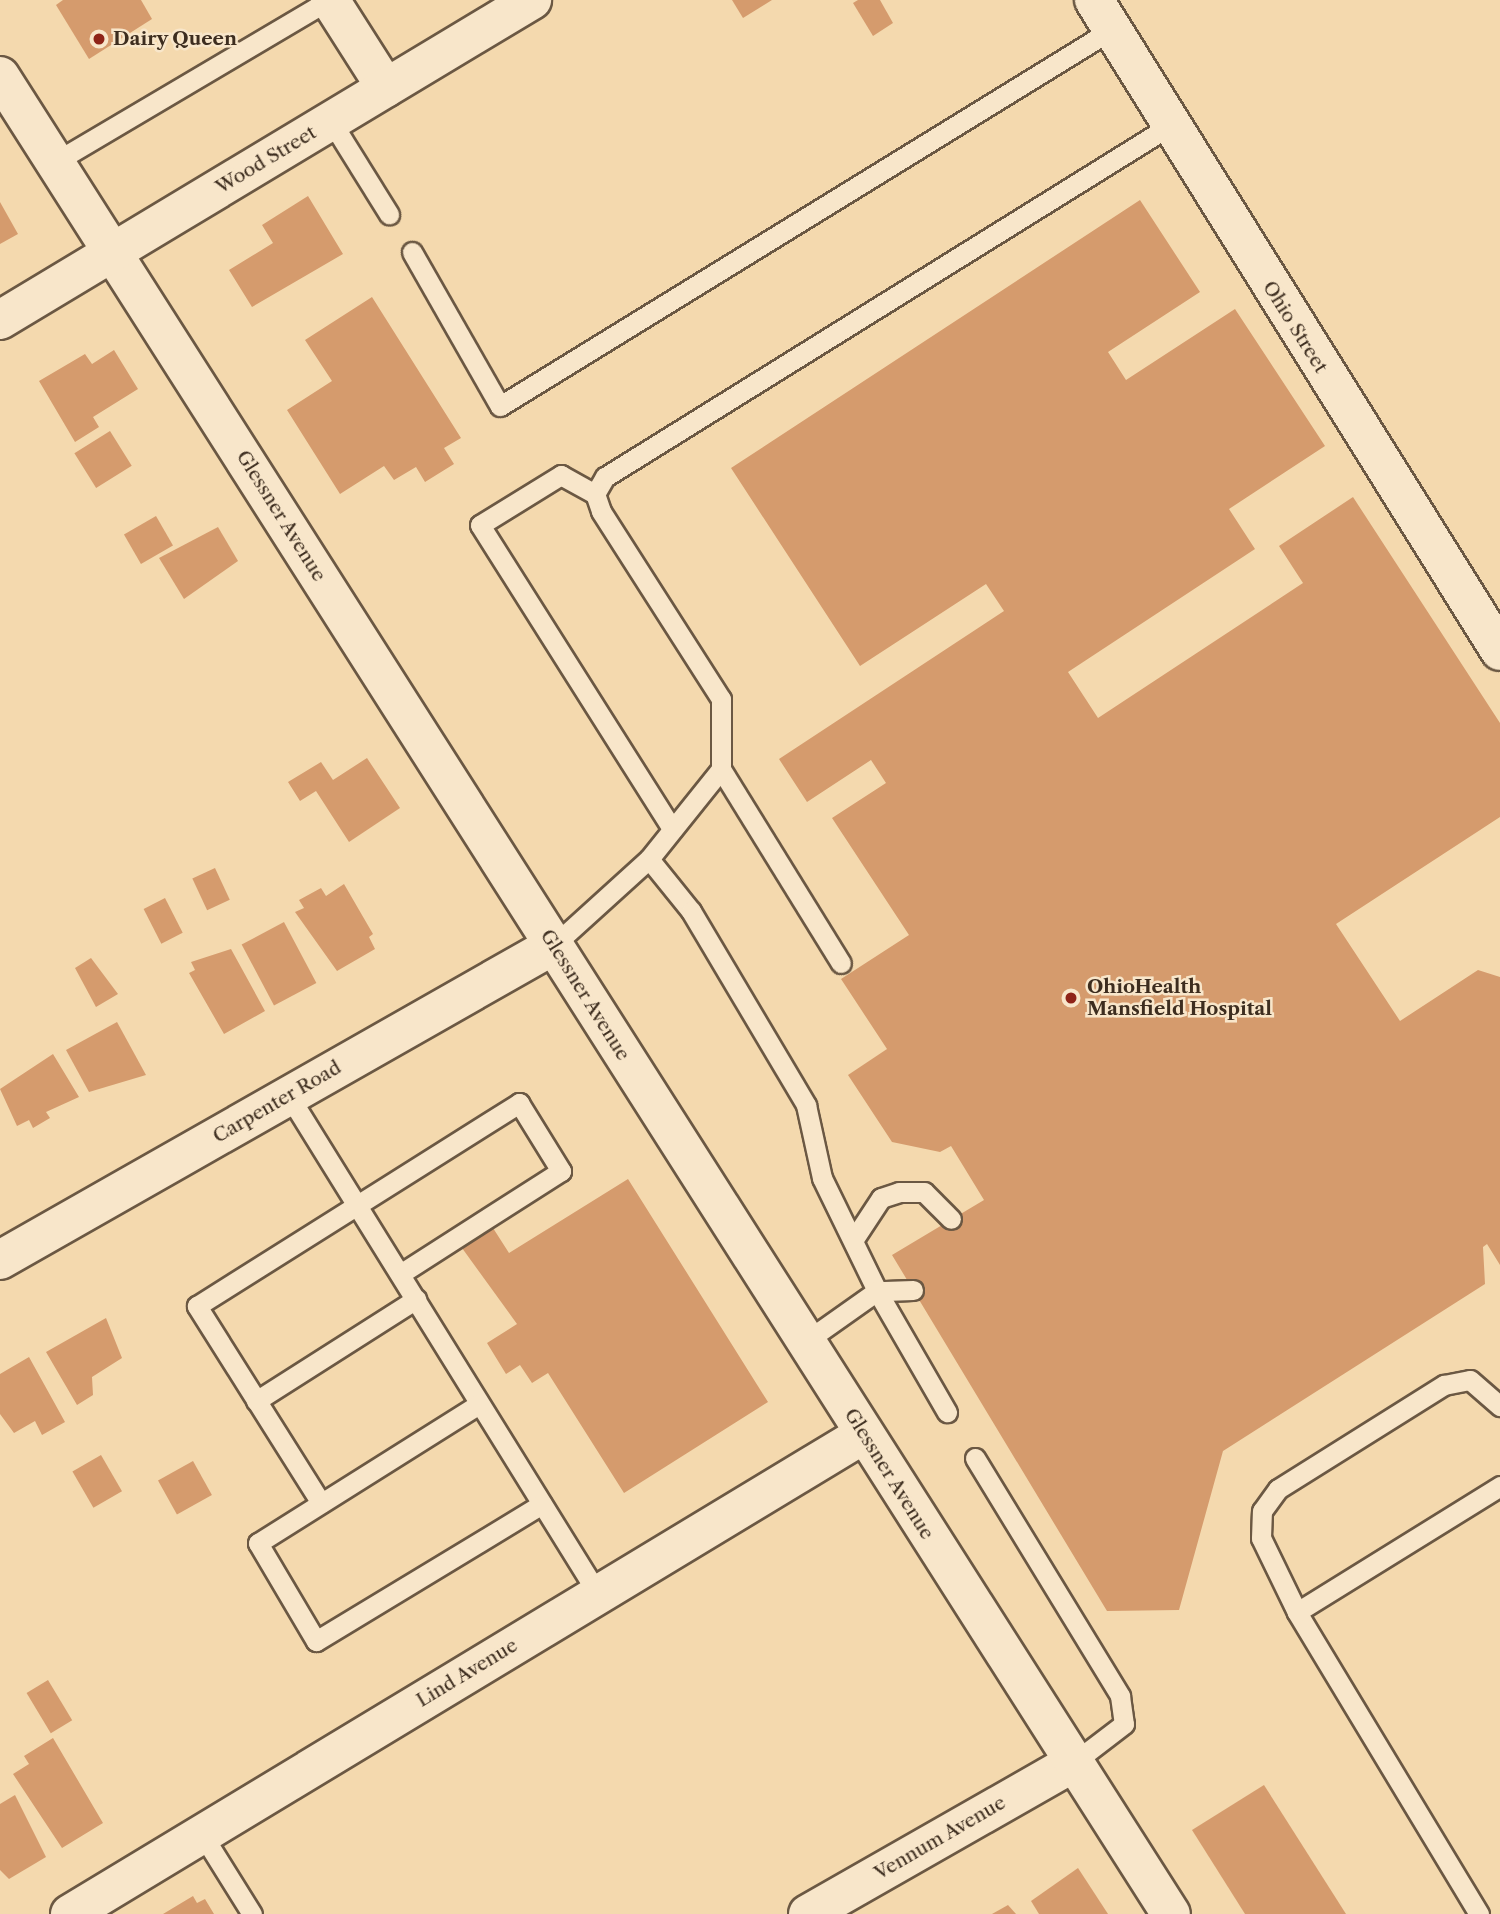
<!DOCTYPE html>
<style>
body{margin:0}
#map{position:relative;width:1500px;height:1914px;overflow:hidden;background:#f4d9ae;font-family:"Libre Caslon Text",serif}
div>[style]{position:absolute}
.building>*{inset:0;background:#d59b6d;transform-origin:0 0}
.roads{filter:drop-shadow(2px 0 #6b5843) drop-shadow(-2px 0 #6b5843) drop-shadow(0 2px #6b5843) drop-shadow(0 -2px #6b5843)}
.service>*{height:19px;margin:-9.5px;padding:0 9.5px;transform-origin:9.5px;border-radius:9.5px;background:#f8e6ca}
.minor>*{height:38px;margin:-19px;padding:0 19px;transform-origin:19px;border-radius:19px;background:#f8e6ca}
.tertiary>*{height:38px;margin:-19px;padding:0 19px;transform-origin:19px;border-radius:19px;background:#f8e6ca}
.dots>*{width:19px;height:19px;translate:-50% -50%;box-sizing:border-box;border:4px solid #f8e6ca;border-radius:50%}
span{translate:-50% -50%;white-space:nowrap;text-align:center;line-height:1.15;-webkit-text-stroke:5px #f8e6ca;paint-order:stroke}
.poi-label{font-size:19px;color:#3d2d1f;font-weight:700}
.left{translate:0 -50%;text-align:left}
.street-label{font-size:19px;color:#3d2d1f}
</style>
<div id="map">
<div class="building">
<div style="clip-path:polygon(63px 0,141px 0,152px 19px,89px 59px,56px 5px)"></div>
<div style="clip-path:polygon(732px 0,772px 0,743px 18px)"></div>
<div style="clip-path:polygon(858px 0,880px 0,893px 23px,873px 36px,853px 3px)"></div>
<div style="clip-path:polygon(308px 196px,343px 254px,252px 307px,229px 270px,273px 243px,262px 225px)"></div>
<div style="clip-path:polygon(1140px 200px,1200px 292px,1108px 352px,1126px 380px,1235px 309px,1325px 446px,1229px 509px,1255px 549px,1068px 672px,1098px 718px,1303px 583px,1279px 546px,1353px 497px,1500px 723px,1500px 817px,1336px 924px,1400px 1021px,1478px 970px,1500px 977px,1500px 1265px,1487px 1244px,1483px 1247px,1485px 1284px,1223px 1451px,1179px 1610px,1107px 1611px,892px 1255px,984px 1200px,951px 1146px,940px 1152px,892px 1142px,848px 1075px,887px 1049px,841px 979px,909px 935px,832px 818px,886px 783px,871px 760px,807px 802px,779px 759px,1004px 611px,986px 584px,860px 666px,731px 468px)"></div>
<div style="clip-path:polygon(0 202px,18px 234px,0 244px)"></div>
<div style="clip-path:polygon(372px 297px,461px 438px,444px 448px,454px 464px,425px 482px,416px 467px,394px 480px,384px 466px,340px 494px,287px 410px,332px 381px,305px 340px)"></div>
<div style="clip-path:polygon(114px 350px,138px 389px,93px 417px,99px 427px,75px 442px,39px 381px,85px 354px,92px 364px)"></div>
<div style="left:110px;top:431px;width:41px;height:42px;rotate:58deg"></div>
<div style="left:156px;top:516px;width:34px;height:37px;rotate:60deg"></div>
<div style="clip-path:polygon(218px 527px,238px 561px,184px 599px,159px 558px)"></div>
<div style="clip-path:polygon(367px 758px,400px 808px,349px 842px,316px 791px,300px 801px,288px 782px,321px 762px,333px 780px)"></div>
<div style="left:215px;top:868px;width:35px;height:25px;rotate:65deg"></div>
<div style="clip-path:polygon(344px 884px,373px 934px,369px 937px,375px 949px,337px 971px,295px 912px,304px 908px,299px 900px,321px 888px,326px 896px)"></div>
<div style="left:165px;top:898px;width:39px;height:24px;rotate:63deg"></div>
<div style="left:284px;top:922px;width:69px;height:48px;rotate:62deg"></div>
<div style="clip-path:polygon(231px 949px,265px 1011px,224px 1034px,189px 973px,195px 970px,191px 962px)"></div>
<div style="clip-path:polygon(91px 958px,118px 994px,96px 1007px,75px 968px)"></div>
<div style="clip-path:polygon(117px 1022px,146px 1075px,89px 1092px,66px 1050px)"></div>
<div style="clip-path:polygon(53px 1054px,79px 1097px,46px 1112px,50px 1118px,33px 1128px,29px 1120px,17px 1126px,0 1089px)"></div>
<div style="clip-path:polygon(628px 1179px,768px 1402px,624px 1493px,548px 1373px,532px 1383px,520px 1365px,506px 1374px,487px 1343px,517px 1324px,462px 1248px,493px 1228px,509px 1253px)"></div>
<div style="clip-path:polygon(106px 1318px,122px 1358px,92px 1377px,93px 1395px,77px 1405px,46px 1352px)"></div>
<div style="clip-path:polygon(29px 1357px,65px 1422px,42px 1435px,35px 1421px,14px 1433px,0 1414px,0 1374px)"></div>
<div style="left:101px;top:1455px;width:42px;height:33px;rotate:60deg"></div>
<div style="left:193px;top:1461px;width:39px;height:40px;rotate:61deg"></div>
<div style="left:48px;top:1680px;width:47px;height:25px;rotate:59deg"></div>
<div style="clip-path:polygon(53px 1738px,103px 1823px,62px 1848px,13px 1774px,29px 1764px,24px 1756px)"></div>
<div style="clip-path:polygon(1264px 1785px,1346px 1914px,1245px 1914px,1192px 1830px)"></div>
<div style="clip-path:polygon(15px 1795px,46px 1857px,9px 1879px,0 1870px,0 1804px)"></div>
<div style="clip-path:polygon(1078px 1868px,1108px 1914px,1039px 1914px,1031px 1901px)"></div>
<div style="clip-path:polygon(193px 1896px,197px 1903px,205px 1899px,214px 1914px,163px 1914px)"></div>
<div style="clip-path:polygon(1008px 1905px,1016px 1914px,992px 1914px)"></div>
</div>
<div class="roads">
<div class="service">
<div style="left:331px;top:121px;width:110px;rotate:58.1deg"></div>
<div style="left:55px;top:162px;width:318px;rotate:-30.6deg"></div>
<div style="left:412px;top:252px;width:177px;rotate:60.3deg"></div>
<div style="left:500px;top:406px;width:717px;rotate:-31.61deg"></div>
<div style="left:595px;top:494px;width:39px;rotate:-151deg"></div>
<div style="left:561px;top:475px;width:95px;rotate:148.3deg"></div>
<div style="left:480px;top:525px;width:360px;rotate:57.7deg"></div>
<div style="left:721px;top:769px;width:228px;rotate:58.3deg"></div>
<div style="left:649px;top:859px;width:67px;rotate:51.1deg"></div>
<div style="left:691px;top:911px;width:226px;rotate:59.3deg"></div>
<div style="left:806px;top:1105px;width:75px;rotate:77.6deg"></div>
<div style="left:822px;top:1178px;width:126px;rotate:64deg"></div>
<div style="left:877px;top:1291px;width:87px;rotate:144.8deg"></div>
<div style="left:554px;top:945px;width:128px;rotate:-42.2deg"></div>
<div style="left:649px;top:859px;width:115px;rotate:-51.3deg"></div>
<div style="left:721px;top:769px;width:70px;rotate:-90deg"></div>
<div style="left:721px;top:699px;width:223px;rotate:-122.6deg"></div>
<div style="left:601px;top:511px;width:18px;rotate:-109deg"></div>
<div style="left:595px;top:494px;width:20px;rotate:-60deg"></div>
<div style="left:605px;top:477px;width:667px;rotate:-31.88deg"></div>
<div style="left:289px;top:1096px;width:586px;rotate:58.18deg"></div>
<div style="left:854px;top:1239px;width:49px;rotate:-56.6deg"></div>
<div style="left:881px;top:1198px;width:19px;rotate:-18deg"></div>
<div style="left:899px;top:1192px;width:25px"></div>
<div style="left:924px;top:1192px;width:38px;rotate:45deg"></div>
<div style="left:913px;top:1290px;width:36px;rotate:178deg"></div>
<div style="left:877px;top:1291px;width:140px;rotate:60deg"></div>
<div style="left:256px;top:1401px;width:190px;rotate:-32.5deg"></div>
<div style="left:479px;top:1404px;width:261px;rotate:147.8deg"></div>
<div style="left:258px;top:1543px;width:114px;rotate:59.4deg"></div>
<div style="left:316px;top:1641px;width:264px;rotate:-31.2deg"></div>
<div style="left:975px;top:1458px;width:279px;rotate:58.6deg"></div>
<div style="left:1120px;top:1696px;width:28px;rotate:82deg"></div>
<div style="left:1124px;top:1724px;width:64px;rotate:142.6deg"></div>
<div style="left:321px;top:1503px;width:233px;rotate:-122.2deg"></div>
<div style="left:197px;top:1306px;width:381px;rotate:-32.2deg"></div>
<div style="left:519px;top:1103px;width:80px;rotate:58.3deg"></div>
<div style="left:561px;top:1171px;width:191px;rotate:147.4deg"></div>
<div style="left:1297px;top:1612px;width:239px;rotate:-31.8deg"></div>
<div style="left:202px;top:1834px;width:94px;rotate:58deg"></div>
<div style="left:1479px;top:1914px;width:353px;rotate:-121.1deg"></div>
<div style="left:1297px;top:1612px;width:82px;rotate:-115.9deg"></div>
<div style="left:1261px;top:1538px;width:27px;rotate:-88deg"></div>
<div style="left:1262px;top:1511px;width:27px;rotate:-54deg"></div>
<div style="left:1278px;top:1489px;width:196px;rotate:-32.1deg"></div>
<div style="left:1444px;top:1385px;width:26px;rotate:-11deg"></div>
<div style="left:1470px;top:1380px;width:40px;rotate:41deg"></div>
</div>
<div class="minor">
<div style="left:330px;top:0;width:104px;rotate:57.5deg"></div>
<div style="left:1094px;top:0;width:767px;rotate:58.05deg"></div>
<div style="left:0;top:1260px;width:637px;rotate:-29.62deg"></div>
<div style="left:70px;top:1914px;width:928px;rotate:-31.15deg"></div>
<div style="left:808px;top:1914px;width:305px;rotate:-29.7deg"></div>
</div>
<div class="tertiary">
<div style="left:0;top:76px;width:2179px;rotate:57.5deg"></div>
<div style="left:0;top:320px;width:621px;rotate:-31.03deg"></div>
</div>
</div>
<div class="dots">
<div style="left:99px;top:39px;background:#8f2418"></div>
<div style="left:1071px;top:998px;background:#8f2418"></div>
</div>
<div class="poi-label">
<span class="left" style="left:113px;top:39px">Dairy Queen</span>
<span class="left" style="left:1087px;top:998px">OhioHealth<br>Mansfield Hospital</span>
</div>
<div class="street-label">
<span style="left:266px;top:160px;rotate:-31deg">Wood Street</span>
<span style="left:1295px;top:327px;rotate:58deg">Ohio Street</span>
<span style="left:281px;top:516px;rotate:58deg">Glessner Avenue</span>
<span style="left:585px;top:995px;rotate:58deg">Glessner Avenue</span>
<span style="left:277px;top:1102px;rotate:-30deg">Carpenter Road</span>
<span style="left:889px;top:1474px;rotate:58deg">Glessner Avenue</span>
<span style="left:467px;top:1673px;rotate:-31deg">Lind Avenue</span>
<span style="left:940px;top:1838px;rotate:-30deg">Vennum Avenue</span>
</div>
</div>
